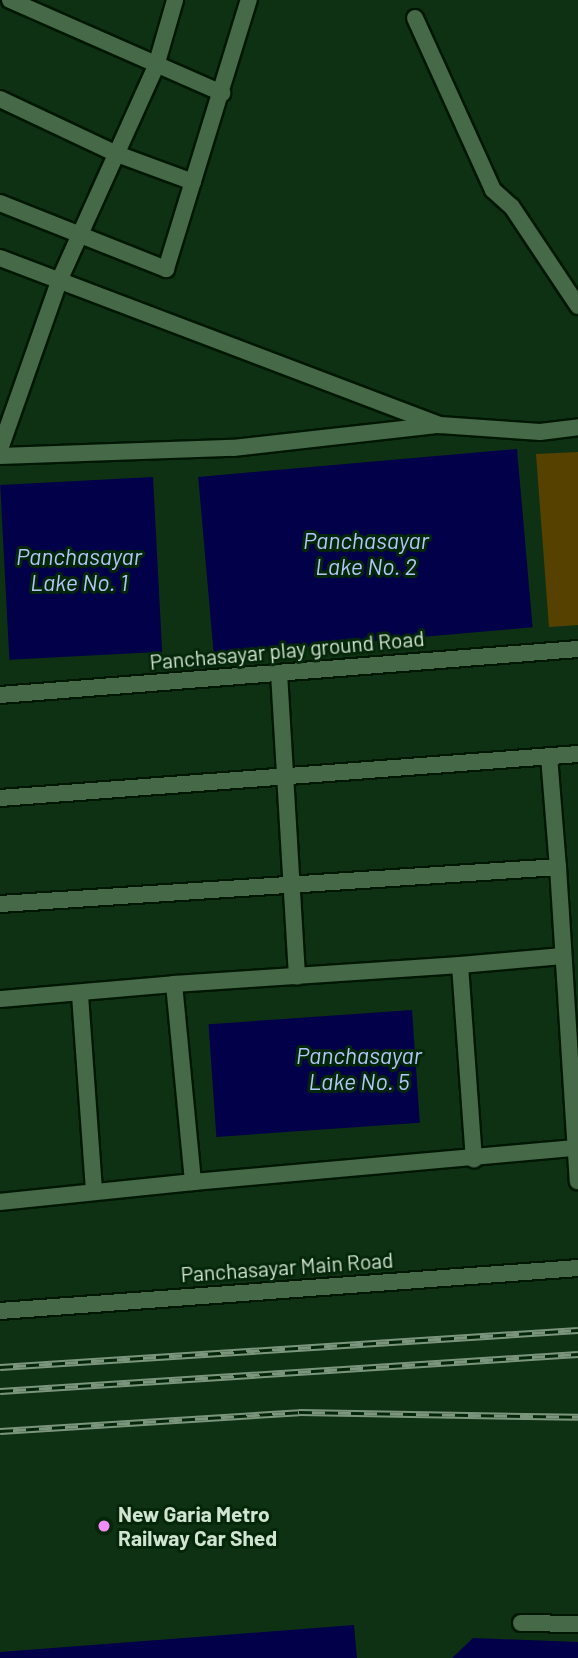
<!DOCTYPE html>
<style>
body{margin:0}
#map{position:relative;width:578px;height:1658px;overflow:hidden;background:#0f3113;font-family:Barlow,sans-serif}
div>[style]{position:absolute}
.green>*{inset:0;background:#574100}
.water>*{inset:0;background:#020048;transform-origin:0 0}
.roads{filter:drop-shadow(2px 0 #011703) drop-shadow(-2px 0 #011703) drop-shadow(0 2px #011703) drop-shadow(0 -2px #011703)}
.minor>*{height:16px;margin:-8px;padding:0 8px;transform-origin:8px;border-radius:8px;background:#466948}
.rail>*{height:7px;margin-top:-3.5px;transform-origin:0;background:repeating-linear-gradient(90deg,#052709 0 13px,#7c967e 0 26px);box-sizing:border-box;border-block:2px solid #7c967e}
.dots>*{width:19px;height:19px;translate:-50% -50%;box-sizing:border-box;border:4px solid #052709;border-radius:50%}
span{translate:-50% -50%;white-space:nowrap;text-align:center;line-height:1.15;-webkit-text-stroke:6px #052709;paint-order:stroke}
.street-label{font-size:21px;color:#d1e4d1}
.poi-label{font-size:21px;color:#d1e4d1;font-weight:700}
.left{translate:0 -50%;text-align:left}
.water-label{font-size:23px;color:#b1c8fa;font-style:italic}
</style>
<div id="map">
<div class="green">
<div style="clip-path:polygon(578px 452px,578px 625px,549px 627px,536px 454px)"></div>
</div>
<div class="water">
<div style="left:517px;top:449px;width:179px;height:320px;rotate:85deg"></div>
<div style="left:153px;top:477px;width:175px;height:153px;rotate:87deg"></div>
<div style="left:412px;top:1010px;width:113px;height:204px;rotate:86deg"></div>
<div style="clip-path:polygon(354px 1625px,357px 1658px,0 1658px,0 1652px)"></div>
<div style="clip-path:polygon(473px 1638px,578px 1642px,578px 1658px,452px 1658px)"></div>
</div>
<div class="roads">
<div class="minor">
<div style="left:10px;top:0;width:232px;rotate:23.7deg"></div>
<div style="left:415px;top:18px;width:189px;rotate:65.6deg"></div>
<div style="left:493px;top:190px;width:25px;rotate:42deg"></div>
<div style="left:512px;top:207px;width:119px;rotate:56.3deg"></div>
<div style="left:0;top:99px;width:129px;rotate:25.2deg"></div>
<div style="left:117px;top:154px;width:81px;rotate:20.2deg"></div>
<div style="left:0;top:203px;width:179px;rotate:21.7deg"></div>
<div style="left:166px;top:269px;width:282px;rotate:-72.9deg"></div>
<div style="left:0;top:258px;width:471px;rotate:20.8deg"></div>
<div style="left:440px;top:425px;width:100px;rotate:4deg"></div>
<div style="left:540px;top:432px;width:38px;rotate:-7deg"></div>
<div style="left:0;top:449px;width:178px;rotate:-70.6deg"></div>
<div style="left:59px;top:281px;width:236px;rotate:-65.7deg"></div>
<div style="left:156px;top:66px;width:69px;rotate:-73.9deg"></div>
<div style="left:0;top:456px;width:233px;rotate:-2deg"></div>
<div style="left:233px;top:448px;width:205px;rotate:-6.4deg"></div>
<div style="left:279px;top:673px;width:304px;rotate:86.6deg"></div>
<div style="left:0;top:695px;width:580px;rotate:-4.55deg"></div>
<div style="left:549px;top:756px;width:111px;rotate:85.4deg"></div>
<div style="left:0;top:798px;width:580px;rotate:-4.35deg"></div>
<div style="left:0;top:904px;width:559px;rotate:-3.79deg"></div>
<div style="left:558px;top:867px;width:315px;rotate:86.4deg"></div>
<div style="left:460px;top:965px;width:103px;rotate:-5deg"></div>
<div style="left:174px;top:984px;width:287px;rotate:-3.8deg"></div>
<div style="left:460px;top:965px;width:195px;rotate:85.9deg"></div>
<div style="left:80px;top:995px;width:196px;rotate:85.9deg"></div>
<div style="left:0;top:999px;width:175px;rotate:-4.9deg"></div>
<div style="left:174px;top:984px;width:199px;rotate:84.5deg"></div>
<div style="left:193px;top:1182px;width:194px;rotate:174.1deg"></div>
<div style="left:193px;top:1182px;width:384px;rotate:-5.1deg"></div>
<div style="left:0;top:1311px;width:580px;rotate:-4.25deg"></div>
<div style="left:521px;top:1623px;width:57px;rotate:1deg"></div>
</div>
</div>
<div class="rail">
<div style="left:0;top:1367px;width:579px;rotate:-3.66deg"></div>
<div style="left:0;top:1391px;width:579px;rotate:-3.66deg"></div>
<div style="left:0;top:1431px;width:300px;rotate:-3.6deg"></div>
<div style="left:299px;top:1412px;width:279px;rotate:1deg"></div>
</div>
<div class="dots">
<div style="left:104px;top:1526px;background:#f18bf5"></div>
</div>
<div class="street-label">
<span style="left:287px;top:650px;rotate:-5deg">Panchasayar play ground Road</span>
<span style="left:287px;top:1267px;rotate:-4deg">Panchasayar Main Road</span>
</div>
<div class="poi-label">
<span class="left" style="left:118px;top:1526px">New Garia Metro<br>Railway Car Shed</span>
</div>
<div class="water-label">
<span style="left:366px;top:553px">Panchasayar<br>Lake No. 2</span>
<span style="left:79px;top:569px">Panchasayar<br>Lake No. 1</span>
<span style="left:359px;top:1068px">Panchasayar<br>Lake No. 5</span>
</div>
</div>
